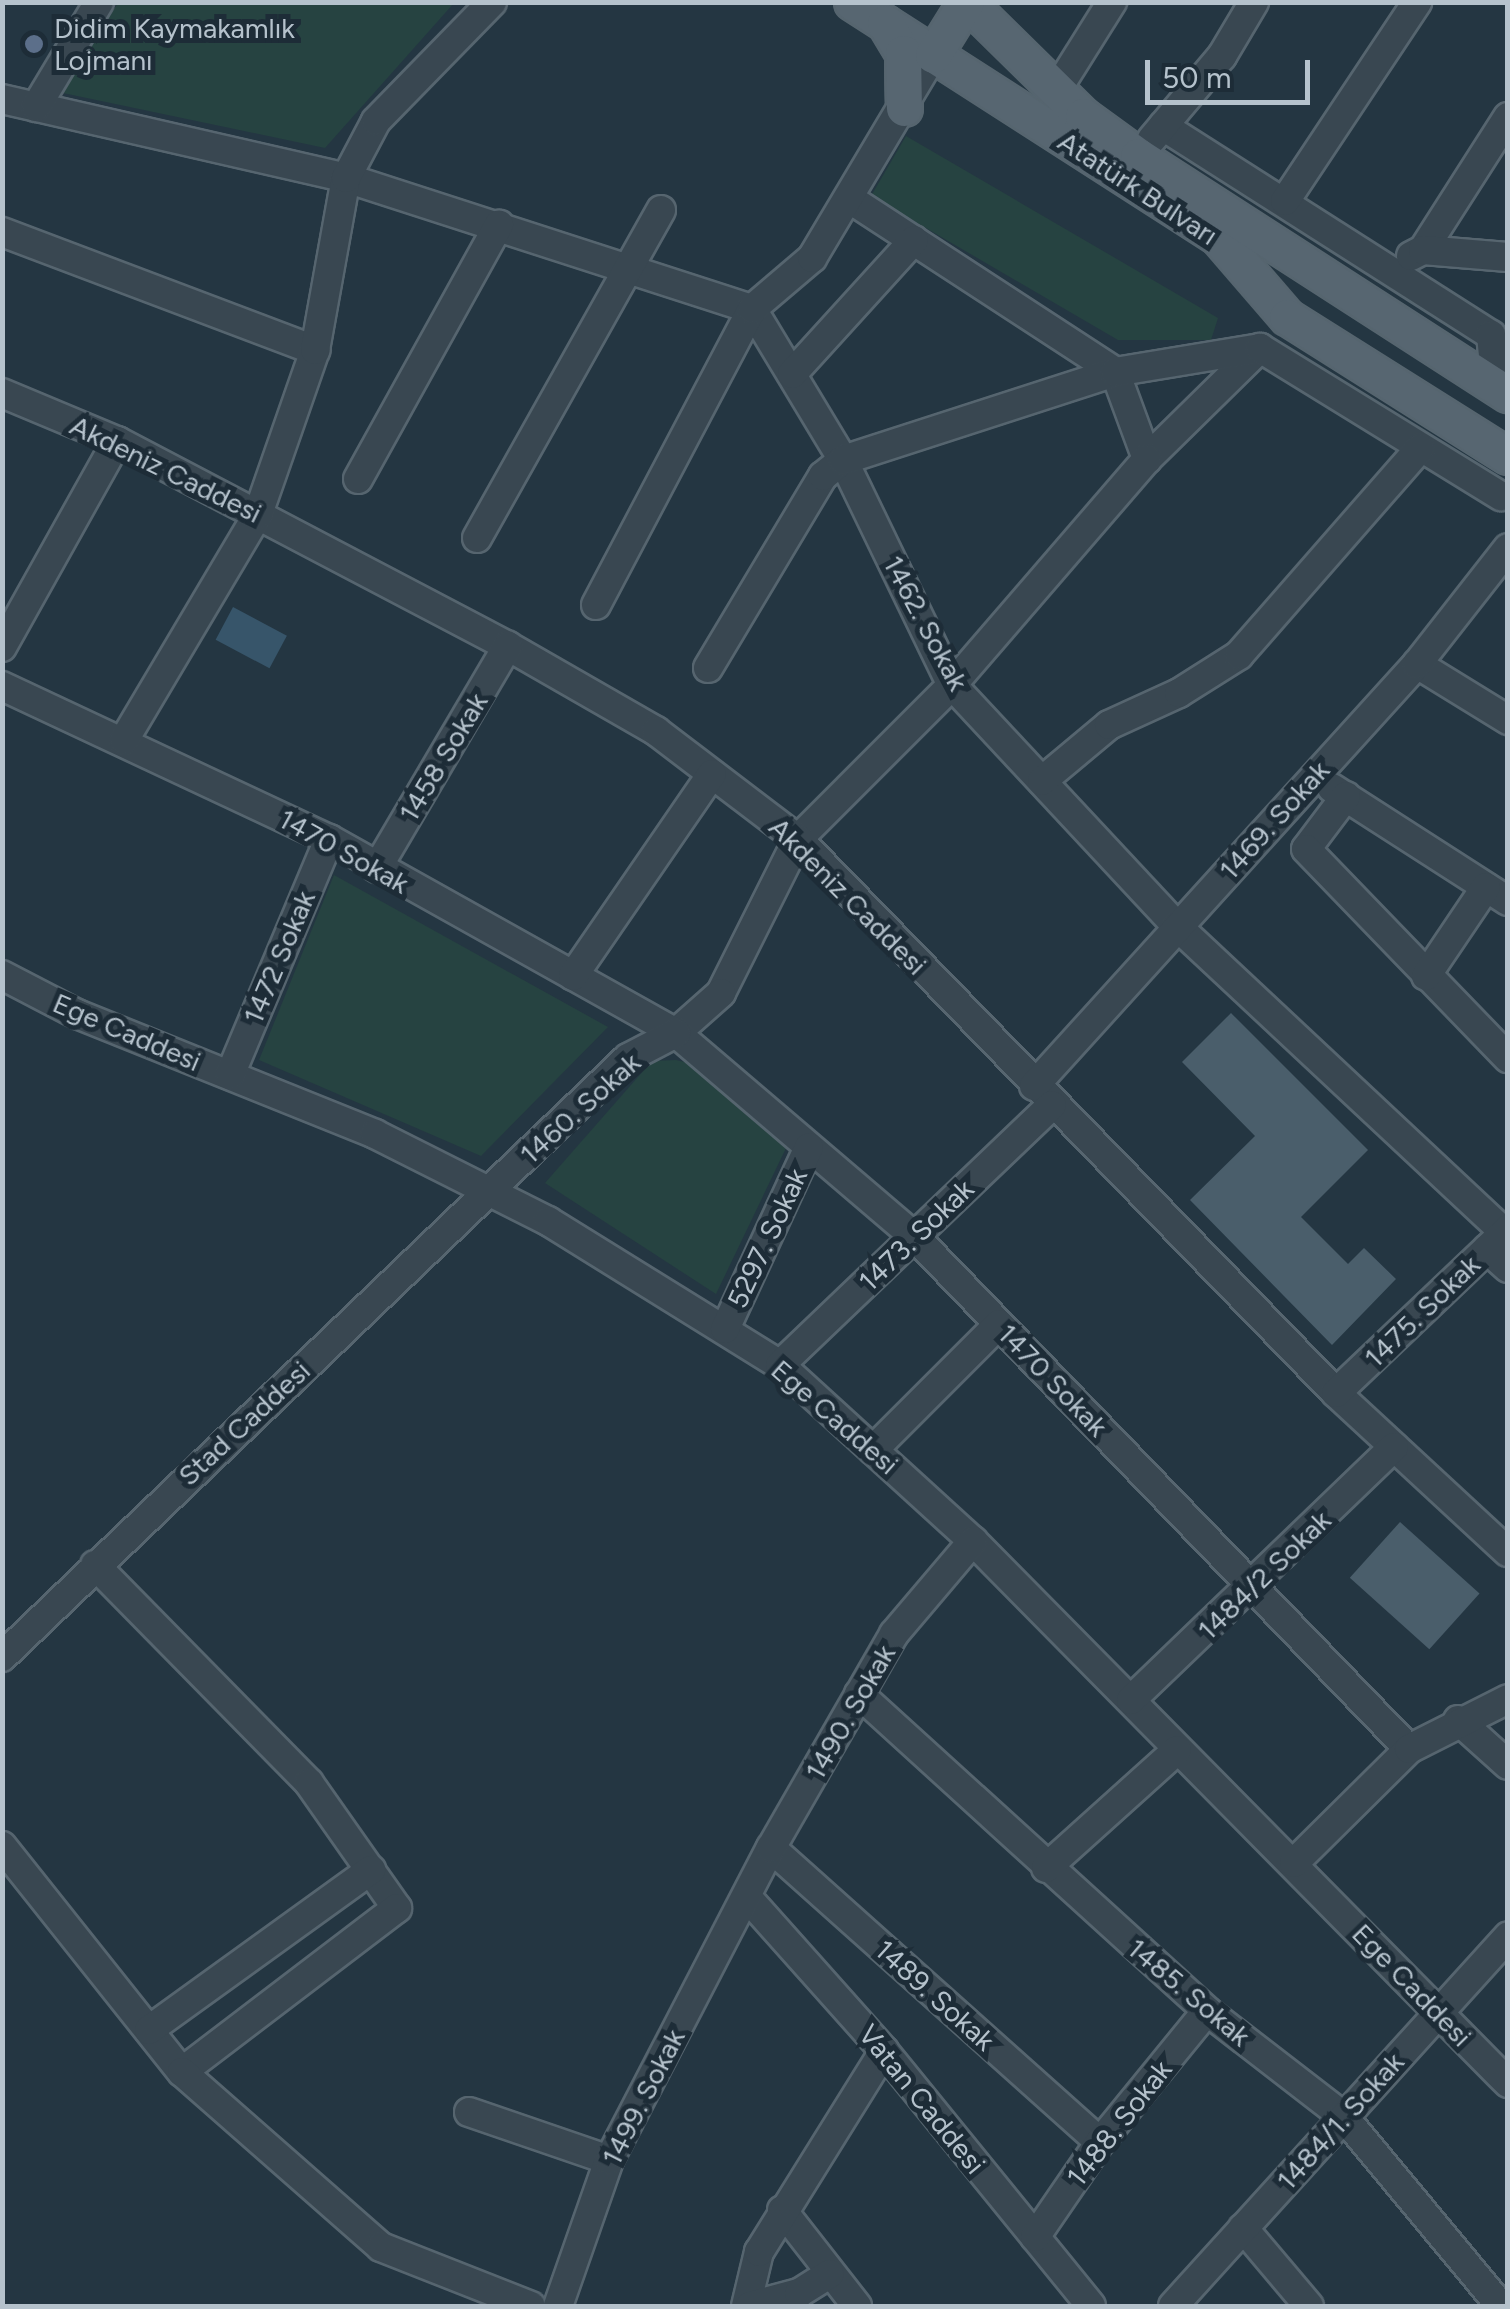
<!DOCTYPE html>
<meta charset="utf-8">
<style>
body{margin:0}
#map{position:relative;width:1510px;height:2309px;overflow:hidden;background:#243642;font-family:Figtree,sans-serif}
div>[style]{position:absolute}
.green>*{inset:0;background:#264341}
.water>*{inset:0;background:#37556a;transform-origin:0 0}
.building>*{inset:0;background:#4a5e6b;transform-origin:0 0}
.roads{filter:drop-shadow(2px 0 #56656f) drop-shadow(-2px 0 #56656f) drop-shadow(0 2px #56656f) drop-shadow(0 -2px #56656f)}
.minor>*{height:28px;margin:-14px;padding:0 14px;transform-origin:14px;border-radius:14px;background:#394751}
.major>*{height:35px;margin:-17.5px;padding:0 17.5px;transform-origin:17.5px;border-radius:17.5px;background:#576671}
.dots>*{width:28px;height:28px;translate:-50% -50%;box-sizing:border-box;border:5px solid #1d2c37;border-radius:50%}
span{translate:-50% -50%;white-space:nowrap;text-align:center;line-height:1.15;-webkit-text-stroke:10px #1d2c37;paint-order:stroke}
.poi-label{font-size:28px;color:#b5c2cc}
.left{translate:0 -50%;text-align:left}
.street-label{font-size:28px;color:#b5c2cc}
.frame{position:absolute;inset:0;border:5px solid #b5c2cc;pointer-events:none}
.scale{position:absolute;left:1145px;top:60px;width:165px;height:45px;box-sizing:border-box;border:5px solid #b5c2cc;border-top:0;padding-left:12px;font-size:30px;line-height:35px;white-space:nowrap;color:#b5c2cc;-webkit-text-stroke:8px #1d2c37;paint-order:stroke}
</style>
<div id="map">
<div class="green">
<div style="clip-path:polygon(118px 3px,118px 2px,454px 3px,325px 148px,63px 93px)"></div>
<div style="clip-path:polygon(906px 136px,1218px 318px,1211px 340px,1118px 340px,871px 196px)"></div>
<div style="clip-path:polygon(334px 875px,608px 1027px,481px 1156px,259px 1060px)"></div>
<div style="clip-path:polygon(676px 1060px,701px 1066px,787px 1146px,716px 1294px,545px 1183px,652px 1061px)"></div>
</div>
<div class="water">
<div style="left:233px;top:607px;width:61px;height:37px;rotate:28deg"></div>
</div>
<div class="building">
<div style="clip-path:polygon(1231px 1013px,1368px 1150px,1301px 1217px,1348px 1264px,1364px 1248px,1396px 1279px,1332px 1345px,1190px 1200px,1255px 1136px,1182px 1062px)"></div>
<div style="left:1400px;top:1522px;width:107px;height:75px;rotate:42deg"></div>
</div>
<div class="roads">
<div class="minor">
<div style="left:1058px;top:88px;width:102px;rotate:-57.9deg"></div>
<div style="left:2px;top:99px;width:353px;rotate:12.9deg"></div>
<div style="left:346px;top:178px;width:427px;rotate:17.9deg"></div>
<div style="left:752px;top:309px;width:176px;rotate:58.9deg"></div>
<div style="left:843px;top:460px;width:250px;rotate:64.2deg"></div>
<div style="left:952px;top:685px;width:330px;rotate:47deg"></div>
<div style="left:1177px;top:926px;width:449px;rotate:43.1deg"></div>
<div style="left:36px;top:107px;width:122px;rotate:-59deg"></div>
<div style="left:1163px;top:126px;width:389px;rotate:32.5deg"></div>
<div style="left:1491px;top:335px;width:51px;rotate:84.4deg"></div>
<div style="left:1152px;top:139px;width:109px;rotate:-49.9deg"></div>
<div style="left:1222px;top:56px;width:63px;rotate:-59.3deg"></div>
<div style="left:850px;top:199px;width:316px;rotate:33.1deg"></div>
<div style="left:1115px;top:372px;width:93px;rotate:69.8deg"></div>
<div style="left:1285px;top:201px;width:239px;rotate:-56.4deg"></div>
<div style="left:2px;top:232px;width:335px;rotate:20.7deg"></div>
<div style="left:1423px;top:250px;width:158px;rotate:-57.4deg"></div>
<div style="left:1411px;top:256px;width:13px;rotate:-27deg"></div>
<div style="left:1423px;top:250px;width:85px;rotate:4.7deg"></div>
<div style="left:1260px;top:348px;width:158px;rotate:135.5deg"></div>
<div style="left:1147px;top:459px;width:298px;rotate:130.8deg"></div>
<div style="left:952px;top:685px;width:218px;rotate:135deg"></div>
<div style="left:798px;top:839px;width:172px;rotate:116.6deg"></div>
<div style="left:721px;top:993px;width:60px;rotate:138.4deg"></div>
<div style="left:676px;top:1033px;width:314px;rotate:40.5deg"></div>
<div style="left:915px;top:1237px;width:711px;rotate:46.03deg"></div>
<div style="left:792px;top:374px;width:181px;rotate:-47.7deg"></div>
<div style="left:2px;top:393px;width:125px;rotate:22.7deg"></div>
<div style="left:117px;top:441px;width:441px;rotate:27.7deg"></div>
<div style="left:508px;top:646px;width:171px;rotate:29.9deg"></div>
<div style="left:656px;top:731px;width:178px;rotate:37.3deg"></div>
<div style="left:798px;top:839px;width:772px;rotate:45.84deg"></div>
<div style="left:1336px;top:1393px;width:234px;rotate:42.8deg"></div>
<div style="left:358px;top:479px;width:291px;rotate:-61deg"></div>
<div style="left:477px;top:538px;width:376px;rotate:-60.7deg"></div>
<div style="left:596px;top:605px;width:335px;rotate:-62.2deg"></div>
<div style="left:752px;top:309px;width:79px;rotate:-40.4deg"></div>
<div style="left:812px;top:258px;width:236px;rotate:-59.2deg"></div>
<div style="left:2px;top:647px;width:236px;rotate:-60.8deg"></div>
<div style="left:1417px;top:664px;width:107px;rotate:31.6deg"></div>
<div style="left:708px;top:668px;width:224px;rotate:-59.1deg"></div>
<div style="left:823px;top:476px;width:26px;rotate:-39deg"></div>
<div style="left:843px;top:460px;width:286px;rotate:-17.9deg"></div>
<div style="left:1115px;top:372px;width:147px;rotate:-9.4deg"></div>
<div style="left:1260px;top:348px;width:283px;rotate:31.6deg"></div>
<div style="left:2px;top:686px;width:361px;rotate:25.1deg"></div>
<div style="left:329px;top:839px;width:398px;rotate:29.2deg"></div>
<div style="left:124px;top:740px;width:263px;rotate:-59.3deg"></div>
<div style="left:258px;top:514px;width:174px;rotate:-70.8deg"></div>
<div style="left:315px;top:350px;width:175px;rotate:-79.8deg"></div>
<div style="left:346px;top:178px;width:64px;rotate:-62.2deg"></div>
<div style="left:376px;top:121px;width:166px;rotate:-45.7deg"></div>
<div style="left:1042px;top:781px;width:87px;rotate:-39.9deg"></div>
<div style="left:1109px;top:725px;width:77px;rotate:-24.6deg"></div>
<div style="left:1179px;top:693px;width:71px;rotate:-32.3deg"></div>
<div style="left:1239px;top:655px;width:275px;rotate:-48.8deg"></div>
<div style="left:1332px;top:788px;width:209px;rotate:32.7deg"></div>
<div style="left:1346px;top:796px;width:66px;rotate:127deg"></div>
<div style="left:1306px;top:849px;width:291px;rotate:46deg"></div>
<div style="left:377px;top:868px;width:258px;rotate:-59.5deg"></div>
<div style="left:2px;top:975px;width:85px;rotate:27.5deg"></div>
<div style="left:77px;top:1014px;width:321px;rotate:21.9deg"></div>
<div style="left:375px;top:1134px;width:194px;rotate:26.7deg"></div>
<div style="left:548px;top:1221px;width:273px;rotate:31.8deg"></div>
<div style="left:780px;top:1365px;width:261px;rotate:42.4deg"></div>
<div style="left:973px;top:1541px;width:762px;rotate:45.37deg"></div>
<div style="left:573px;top:976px;width:245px;rotate:-55.5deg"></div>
<div style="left:1426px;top:976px;width:107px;rotate:-56deg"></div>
<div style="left:230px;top:1075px;width:256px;rotate:-67.2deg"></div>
<div style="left:1034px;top:1086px;width:570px;rotate:-47.77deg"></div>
<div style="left:1417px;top:664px;width:147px;rotate:-51.9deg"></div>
<div style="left:1487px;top:1249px;width:28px;rotate:42deg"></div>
<div style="left:725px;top:1329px;width:200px;rotate:-65.2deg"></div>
<div style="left:780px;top:1365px;width:376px;rotate:-43.7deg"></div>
<div style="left:1336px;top:1393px;width:238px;rotate:-43.6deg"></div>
<div style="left:873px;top:1450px;width:178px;rotate:-45deg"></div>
<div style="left:95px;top:1565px;width:305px;rotate:45.5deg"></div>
<div style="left:309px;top:1783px;width:153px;rotate:54.9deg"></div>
<div style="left:397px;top:1908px;width:270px;rotate:142.7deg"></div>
<div style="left:2px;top:1657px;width:866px;rotate:-43.74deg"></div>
<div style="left:628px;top:1058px;width:54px;rotate:-27.5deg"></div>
<div style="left:859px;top:1694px;width:471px;rotate:42.3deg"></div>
<div style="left:1207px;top:2011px;width:172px;rotate:37.7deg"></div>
<div style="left:1343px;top:2116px;width:247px;rotate:50.3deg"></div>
<div style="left:1131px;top:1700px;width:365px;rotate:-43.9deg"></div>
<div style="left:1458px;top:1720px;width:67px;rotate:42deg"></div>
<div style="left:2px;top:1846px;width:289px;rotate:51.5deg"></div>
<div style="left:182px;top:2072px;width:265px;rotate:41.3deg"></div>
<div style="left:381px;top:2247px;width:161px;rotate:21.5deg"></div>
<div style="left:771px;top:1848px;width:441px;rotate:41.8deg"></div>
<div style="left:1294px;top:1863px;width:162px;rotate:-44.7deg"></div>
<div style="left:1409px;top:1749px;width:111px;rotate:-26.8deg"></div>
<div style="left:1046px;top:1868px;width:176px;rotate:-42deg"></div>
<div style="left:747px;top:1897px;width:206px;rotate:48.3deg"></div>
<div style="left:884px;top:2051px;width:328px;rotate:50.9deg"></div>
<div style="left:149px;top:2030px;width:274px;rotate:-35.8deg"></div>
<div style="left:469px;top:2112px;width:148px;rotate:18.9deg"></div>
<div style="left:782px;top:2210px;width:122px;rotate:52deg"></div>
<div style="left:1243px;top:2228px;width:102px;rotate:49.8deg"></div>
<div style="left:1035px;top:2237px;width:115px;rotate:-55.6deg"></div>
<div style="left:1100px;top:2142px;width:169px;rotate:-50.8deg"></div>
<div style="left:558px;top:2306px;width:155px;rotate:-70.7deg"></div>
<div style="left:609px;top:2160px;width:352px;rotate:-62.6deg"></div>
<div style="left:771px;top:1848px;width:247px;rotate:-60.1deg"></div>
<div style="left:894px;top:1634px;width:122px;rotate:-49.7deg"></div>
<div style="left:746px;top:2306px;width:56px;rotate:-76.5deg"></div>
<div style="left:759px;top:2252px;width:237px;rotate:-58.1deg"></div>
<div style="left:750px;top:2306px;width:51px;rotate:-14.9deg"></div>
<div style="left:799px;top:2293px;width:36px;rotate:-32deg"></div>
<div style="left:1173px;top:2306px;width:499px;rotate:-47.8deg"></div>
</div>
<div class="major">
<div style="left:852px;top:2px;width:434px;rotate:32.7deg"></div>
<div style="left:1217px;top:236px;width:107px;rotate:49.2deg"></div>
<div style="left:1287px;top:317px;width:261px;rotate:32.2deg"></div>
<div style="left:967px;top:2px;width:163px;rotate:44.5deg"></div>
<div style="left:1083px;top:116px;width:68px;rotate:36deg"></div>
<div style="left:1138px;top:156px;width:440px;rotate:32.8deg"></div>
<div style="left:885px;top:23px;width:35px;rotate:59deg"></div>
<div style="left:903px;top:53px;width:55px;rotate:89deg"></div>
<div style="left:933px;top:55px;width:62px;rotate:-58.1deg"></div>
</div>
</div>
<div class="dots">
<div style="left:34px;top:44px;background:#5c6f8a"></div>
</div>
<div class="poi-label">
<span class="left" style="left:54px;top:44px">Didim Kaymakamlık<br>Lojmanı</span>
</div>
<div class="street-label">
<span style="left:1138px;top:188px;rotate:33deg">Atatürk Bulvarı</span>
<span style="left:166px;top:469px;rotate:26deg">Akdeniz Caddesi</span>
<span style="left:926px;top:623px;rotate:62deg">1462. Sokak</span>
<span style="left:443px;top:757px;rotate:-59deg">1458 Sokak</span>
<span style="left:1274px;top:820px;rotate:-48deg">1469. Sokak</span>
<span style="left:344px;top:851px;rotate:29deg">1470 Sokak</span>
<span style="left:848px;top:896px;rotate:45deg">Akdeniz Caddesi</span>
<span style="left:279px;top:957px;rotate:-67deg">1472 Sokak</span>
<span style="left:127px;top:1032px;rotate:23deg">Ege Caddesi</span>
<span style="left:580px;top:1108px;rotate:-42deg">1460. Sokak</span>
<span style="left:916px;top:1235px;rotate:-44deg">1473. Sokak</span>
<span style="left:767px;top:1238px;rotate:-65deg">5297. Sokak</span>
<span style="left:1422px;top:1311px;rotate:-44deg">1475. Sokak</span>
<span style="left:1053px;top:1380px;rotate:46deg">1470 Sokak</span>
<span style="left:835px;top:1417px;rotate:41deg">Ege Caddesi</span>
<span style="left:244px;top:1423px;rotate:-43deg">Stad Caddesi</span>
<span style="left:1264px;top:1575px;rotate:-44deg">1484/2 Sokak</span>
<span style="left:850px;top:1712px;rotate:-60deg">1490. Sokak</span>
<span style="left:1412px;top:1985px;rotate:46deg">Ege Caddesi</span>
<span style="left:1189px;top:1992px;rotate:40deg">1485. Sokak</span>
<span style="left:935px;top:1995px;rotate:42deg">1489. Sokak</span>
<span style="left:643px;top:2097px;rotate:-63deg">1499. Sokak</span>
<span style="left:922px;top:2099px;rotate:51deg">Vatan Caddesi</span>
<span style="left:1340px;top:2121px;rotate:-48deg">1484/1. Sokak</span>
<span style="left:1119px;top:2123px;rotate:-52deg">1488. Sokak</span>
</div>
<div class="frame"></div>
<div class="scale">50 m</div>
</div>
